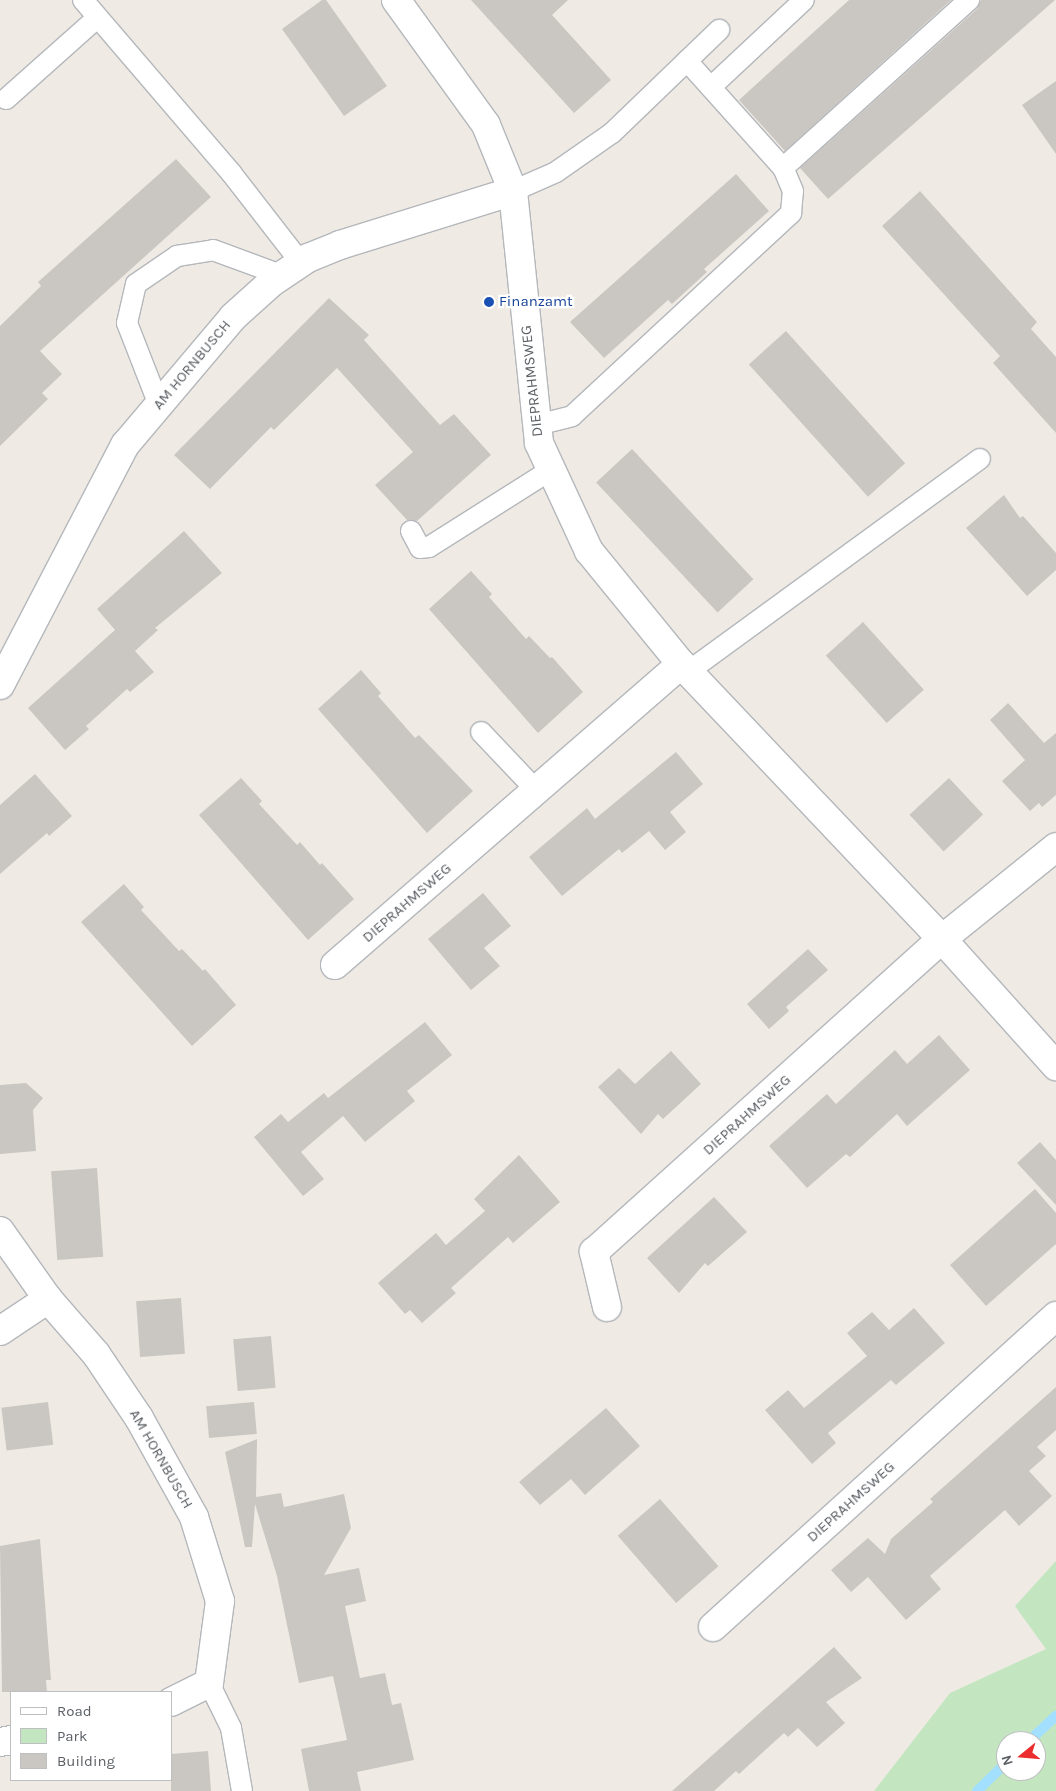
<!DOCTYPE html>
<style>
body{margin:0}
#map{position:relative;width:1056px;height:1791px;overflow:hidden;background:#efebe4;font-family:Karla,sans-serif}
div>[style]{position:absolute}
.green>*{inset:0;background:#c3e6c0}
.stream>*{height:10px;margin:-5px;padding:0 5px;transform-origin:5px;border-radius:5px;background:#a3dfff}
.building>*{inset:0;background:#cac6c1;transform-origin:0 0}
.roads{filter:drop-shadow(1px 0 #b4b7bb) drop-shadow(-1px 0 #b4b7bb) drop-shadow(0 1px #b4b7bb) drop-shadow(0 -1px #b4b7bb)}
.lane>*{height:20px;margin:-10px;padding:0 10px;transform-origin:10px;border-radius:10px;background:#fff}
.street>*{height:28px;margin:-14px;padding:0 14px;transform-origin:14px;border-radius:14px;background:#fff}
.dots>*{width:14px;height:14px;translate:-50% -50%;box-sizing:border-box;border:2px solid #fff;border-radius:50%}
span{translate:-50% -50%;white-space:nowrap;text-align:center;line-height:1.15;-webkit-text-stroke:4.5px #fff;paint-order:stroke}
.transit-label{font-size:15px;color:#164399}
.left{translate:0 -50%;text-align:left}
.street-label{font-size:15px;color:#5c6065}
.legend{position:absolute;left:10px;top:1691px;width:162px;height:90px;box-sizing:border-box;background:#fff;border:1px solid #bebfc1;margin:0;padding:6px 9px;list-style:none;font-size:15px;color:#5c6065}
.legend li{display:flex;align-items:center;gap:10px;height:25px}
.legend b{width:25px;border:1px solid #bebfc1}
.north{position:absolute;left:996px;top:1731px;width:50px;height:50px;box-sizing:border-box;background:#fff;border:1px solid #bebfc1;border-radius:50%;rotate:253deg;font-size:14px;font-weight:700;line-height:20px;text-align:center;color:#5c6065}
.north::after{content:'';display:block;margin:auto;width:18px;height:22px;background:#eb2d2f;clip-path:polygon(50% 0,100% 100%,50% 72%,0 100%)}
</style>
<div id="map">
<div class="green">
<div style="clip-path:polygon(evenodd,1056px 1561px,1056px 1791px,874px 1791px,950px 1693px,1046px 1649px,1015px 1606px,1056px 1561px,1006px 1741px,1036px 1741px,1036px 1771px,1006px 1771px,1006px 1741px)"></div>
</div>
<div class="stream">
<div style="left:1029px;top:1741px;width:37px;rotate:-43deg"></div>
<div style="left:977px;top:1791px;width:40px;rotate:-44deg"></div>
</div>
<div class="building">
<div style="clip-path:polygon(322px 0,326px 0,387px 86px,344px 116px,282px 29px)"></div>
<div style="clip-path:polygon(471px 0,568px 0,552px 15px,611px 80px,574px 113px)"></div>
<div style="clip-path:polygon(849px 0,951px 0,785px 151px,739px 100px)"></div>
<div style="clip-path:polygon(981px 0,1055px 0,828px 199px,800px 168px,977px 9px)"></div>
<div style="clip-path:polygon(1056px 81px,1056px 154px,1022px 105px)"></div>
<div style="clip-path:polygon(176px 159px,211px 197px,40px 351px,62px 374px,42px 393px,48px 399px,0 446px,0 326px,41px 286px,38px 282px)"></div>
<div style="clip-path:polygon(736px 174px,769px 211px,704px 269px,707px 272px,672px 304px,668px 300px,604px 358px,570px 322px)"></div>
<div style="clip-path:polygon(920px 191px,1037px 322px,1031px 329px,1056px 357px,1056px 433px,993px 363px,1000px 356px,882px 226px)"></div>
<div style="clip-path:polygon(329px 298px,369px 335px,364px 340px,440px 425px,454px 414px,491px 455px,417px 521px,407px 520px,375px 485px,413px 452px,337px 368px,274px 430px,271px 427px,210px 489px,174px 455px)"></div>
<div style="left:786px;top:331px;width:178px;height:50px;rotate:48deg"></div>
<div style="left:632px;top:449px;width:178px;height:49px;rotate:47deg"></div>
<div style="clip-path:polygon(1004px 495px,1020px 518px,1023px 516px,1056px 553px,1056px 570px,1027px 596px,966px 528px)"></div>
<div style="clip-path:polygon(184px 531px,222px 573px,155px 628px,158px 630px,135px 651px,154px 672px,130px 692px,127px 689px,86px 726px,89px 729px,65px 750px,28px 708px,115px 630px,97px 609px)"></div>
<div style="clip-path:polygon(471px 571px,492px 594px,489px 597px,526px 639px,529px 636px,550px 658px,552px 657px,583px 692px,538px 733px,429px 609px)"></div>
<div style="left:863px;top:622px;width:91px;height:50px;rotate:48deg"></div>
<div style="clip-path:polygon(361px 670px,381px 693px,378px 696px,415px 738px,419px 735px,473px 791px,427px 833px,318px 709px)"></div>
<div style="clip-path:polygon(1008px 703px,1044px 743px,1056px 733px,1056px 795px,1042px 807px,1039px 803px,1030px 811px,1002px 781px,1025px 760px,990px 720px)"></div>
<div style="clip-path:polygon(676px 752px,703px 784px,670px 812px,686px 832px,665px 850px,649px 831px,622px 853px,619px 849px,562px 896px,529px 857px,587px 808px,595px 819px)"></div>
<div style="clip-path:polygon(35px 774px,72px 816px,49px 836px,47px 833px,0 874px,0 805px)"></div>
<div style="clip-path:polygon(241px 778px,262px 801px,259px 804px,297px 845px,300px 842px,320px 865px,322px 863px,354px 899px,308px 940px,199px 815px)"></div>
<div style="left:949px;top:778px;width:50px;height:54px;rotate:47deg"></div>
<div style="clip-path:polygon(124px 884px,144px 907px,141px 910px,179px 951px,182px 949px,203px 971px,205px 969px,236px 1005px,192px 1046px,81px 922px)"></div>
<div style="clip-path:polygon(483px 893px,511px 926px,484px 948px,500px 966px,471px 990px,428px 939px)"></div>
<div style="clip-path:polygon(808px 949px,828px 970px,786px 1007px,789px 1011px,769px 1029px,747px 1004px)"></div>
<div style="clip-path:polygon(425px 1022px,452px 1055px,407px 1091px,415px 1101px,365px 1142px,343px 1116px,301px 1152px,324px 1179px,303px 1196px,254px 1137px,281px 1114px,288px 1122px,324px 1093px,335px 1107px,328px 1098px)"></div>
<div style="clip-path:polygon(939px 1035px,970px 1070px,907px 1126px,897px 1114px,850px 1157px,846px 1154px,807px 1188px,769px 1146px,827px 1094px,836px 1104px,895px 1050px,907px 1064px)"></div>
<div style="clip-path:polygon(671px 1051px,701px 1084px,663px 1119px,658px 1114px,641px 1134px,598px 1087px,619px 1068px,635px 1084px)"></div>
<div style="clip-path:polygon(26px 1083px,43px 1098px,33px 1110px,36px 1151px,0 1154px,0 1085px)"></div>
<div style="clip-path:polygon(1040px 1142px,1056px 1160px,1056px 1205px,1017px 1163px)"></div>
<div style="clip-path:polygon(519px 1155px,560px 1202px,513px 1243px,508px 1237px,451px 1288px,456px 1293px,422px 1323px,410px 1310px,405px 1314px,378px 1283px,436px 1233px,446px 1245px,485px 1211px,474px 1199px)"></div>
<div style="left:97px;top:1168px;width:89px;height:46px;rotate:86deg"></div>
<div style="clip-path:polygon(1035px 1189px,1056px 1213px,1056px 1244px,986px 1306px,950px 1265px)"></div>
<div style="clip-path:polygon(714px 1197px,747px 1232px,708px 1266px,705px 1263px,679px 1293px,647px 1258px)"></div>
<div style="left:181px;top:1298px;width:56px;height:45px;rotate:86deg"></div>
<div style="clip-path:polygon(914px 1308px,945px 1343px,896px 1385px,891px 1380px,828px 1433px,836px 1443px,812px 1464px,765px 1410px,788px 1390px,804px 1408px,867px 1356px,847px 1333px,872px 1312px,889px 1330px)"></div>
<div style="left:271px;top:1336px;width:52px;height:38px;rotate:85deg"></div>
<div style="clip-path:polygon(1056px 1387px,1056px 1430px,1037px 1447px,1046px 1456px,1029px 1471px,1052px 1496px,1019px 1526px,1005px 1510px,930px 1576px,941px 1589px,906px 1620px,868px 1577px,851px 1592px,831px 1570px,868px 1538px,885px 1554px,891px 1539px,933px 1502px,930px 1499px)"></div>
<div style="left:48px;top:1402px;width:43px;height:47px;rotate:83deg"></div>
<div style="left:254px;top:1402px;width:32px;height:48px;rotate:85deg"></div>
<div style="clip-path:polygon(606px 1408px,640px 1446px,585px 1495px,571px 1479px,540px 1505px,519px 1482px)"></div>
<div style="clip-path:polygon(257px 1439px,256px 1497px,281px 1493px,284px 1507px,344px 1494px,351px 1528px,324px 1575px,359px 1568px,366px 1601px,345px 1606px,360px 1678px,385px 1673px,392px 1705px,401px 1703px,414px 1760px,357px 1772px,361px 1791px,309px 1791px,301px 1749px,347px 1740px,333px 1676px,299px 1683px,277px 1576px,255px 1504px,252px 1547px,245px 1547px,225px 1452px)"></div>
<div style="left:660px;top:1499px;width:89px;height:56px;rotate:49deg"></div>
<div style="clip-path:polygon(40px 1539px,51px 1680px,46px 1680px,47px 1692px,2px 1692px,0 1546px)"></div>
<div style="clip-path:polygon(834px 1647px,862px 1678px,826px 1702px,845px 1723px,817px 1747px,798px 1728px,788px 1737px,784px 1733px,739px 1774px,736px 1771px,714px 1791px,672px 1791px)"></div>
<div style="clip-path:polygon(208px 1751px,211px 1791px,171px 1791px,171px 1754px)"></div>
</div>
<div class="roads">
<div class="lane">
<div style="left:83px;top:0;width:229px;rotate:49.4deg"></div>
<div style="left:232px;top:174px;width:113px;rotate:52.2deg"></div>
<div style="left:711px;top:87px;width:127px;rotate:-43.1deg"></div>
<div style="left:6px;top:99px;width:122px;rotate:-41.7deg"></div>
<div style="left:783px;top:168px;width:251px;rotate:-42.1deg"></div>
<div style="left:513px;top:191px;width:47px;rotate:-23.8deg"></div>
<div style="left:556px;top:172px;width:68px;rotate:-34.9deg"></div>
<div style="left:612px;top:133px;width:149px;rotate:-43.9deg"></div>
<div style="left:159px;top:405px;width:88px;rotate:-111.3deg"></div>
<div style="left:127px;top:323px;width:40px;rotate:-77deg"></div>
<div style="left:136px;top:284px;width:50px;rotate:-34.3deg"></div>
<div style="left:177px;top:256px;width:36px;rotate:-9deg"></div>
<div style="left:213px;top:250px;width:72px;rotate:20.2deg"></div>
<div style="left:537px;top:425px;width:36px;rotate:-14deg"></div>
<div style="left:572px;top:416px;width:299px;rotate:-42.8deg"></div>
<div style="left:791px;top:213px;width:22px;rotate:-85deg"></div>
<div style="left:793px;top:191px;width:25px;rotate:-113deg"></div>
<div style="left:783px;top:168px;width:144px;rotate:-131.9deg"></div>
<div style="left:411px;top:531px;width:19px;rotate:62deg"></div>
<div style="left:420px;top:548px;width:9px;rotate:-6deg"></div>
<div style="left:429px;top:547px;width:144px;rotate:-32.3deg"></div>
<div style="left:689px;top:671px;width:360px;rotate:-36.1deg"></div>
<div style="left:481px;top:732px;width:80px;rotate:46.5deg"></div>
<div style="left:209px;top:1683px;width:50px;rotate:63.9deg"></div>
<div style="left:231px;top:1728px;width:64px;rotate:80.1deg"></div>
</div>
<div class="street">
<div style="left:396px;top:0;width:154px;rotate:54.2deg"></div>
<div style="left:486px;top:125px;width:71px;rotate:67.8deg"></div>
<div style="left:513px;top:191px;width:253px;rotate:84.1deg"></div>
<div style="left:539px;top:443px;width:119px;rotate:65.2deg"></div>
<div style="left:589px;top:551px;width:146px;rotate:50.8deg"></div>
<div style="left:681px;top:664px;width:379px;rotate:46.5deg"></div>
<div style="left:942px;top:939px;width:171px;rotate:48.1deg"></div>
<div style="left:0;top:685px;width:271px;rotate:-62.5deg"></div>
<div style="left:125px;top:445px;width:167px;rotate:-49.8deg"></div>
<div style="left:233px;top:317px;width:52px;rotate:-41.9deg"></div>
<div style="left:272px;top:282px;width:43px;rotate:-33.7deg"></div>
<div style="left:308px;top:258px;width:35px;rotate:-22deg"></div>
<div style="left:340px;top:245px;width:181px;rotate:-17.3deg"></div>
<div style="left:335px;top:965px;width:459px;rotate:-41deg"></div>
<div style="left:0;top:1231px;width:83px;rotate:54.8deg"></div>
<div style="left:48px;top:1299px;width:73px;rotate:48.9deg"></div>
<div style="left:96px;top:1354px;width:77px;rotate:56.1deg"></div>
<div style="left:139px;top:1418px;width:113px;rotate:60.9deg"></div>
<div style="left:194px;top:1517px;width:88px;rotate:72.8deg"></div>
<div style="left:220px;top:1601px;width:83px;rotate:97.6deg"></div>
<div style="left:209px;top:1683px;width:42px;rotate:153.4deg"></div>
<div style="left:607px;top:1307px;width:57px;rotate:-103.3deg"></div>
<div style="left:594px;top:1252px;width:468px;rotate:-42deg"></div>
<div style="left:942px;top:939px;width:146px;rotate:-38.9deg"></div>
<div style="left:0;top:1331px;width:58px;rotate:-33.7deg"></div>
<div style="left:713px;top:1627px;width:463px;rotate:-42.2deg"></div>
<div style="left:0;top:1742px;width:11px;rotate:-10deg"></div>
</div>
</div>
<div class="dots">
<div style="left:489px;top:302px;background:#1a4fb4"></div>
</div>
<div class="transit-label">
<span class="left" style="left:499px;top:302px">Finanzamt</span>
</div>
<div class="street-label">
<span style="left:192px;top:365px;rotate:-50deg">AM HORNBUSCH</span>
<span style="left:532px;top:381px;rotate:-96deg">DIEPRAHMSWEG</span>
<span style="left:407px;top:903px;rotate:-41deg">DIEPRAHMSWEG</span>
<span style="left:747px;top:1115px;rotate:-42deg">DIEPRAHMSWEG</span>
<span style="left:161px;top:1459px;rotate:60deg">AM HORNBUSCH</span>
<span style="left:851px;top:1502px;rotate:-42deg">DIEPRAHMSWEG</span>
</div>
<ul class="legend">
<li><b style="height:6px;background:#fff"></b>Road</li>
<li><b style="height:14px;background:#c3e6c0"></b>Park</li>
<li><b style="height:14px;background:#cac6c1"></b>Building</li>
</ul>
<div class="north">N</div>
</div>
